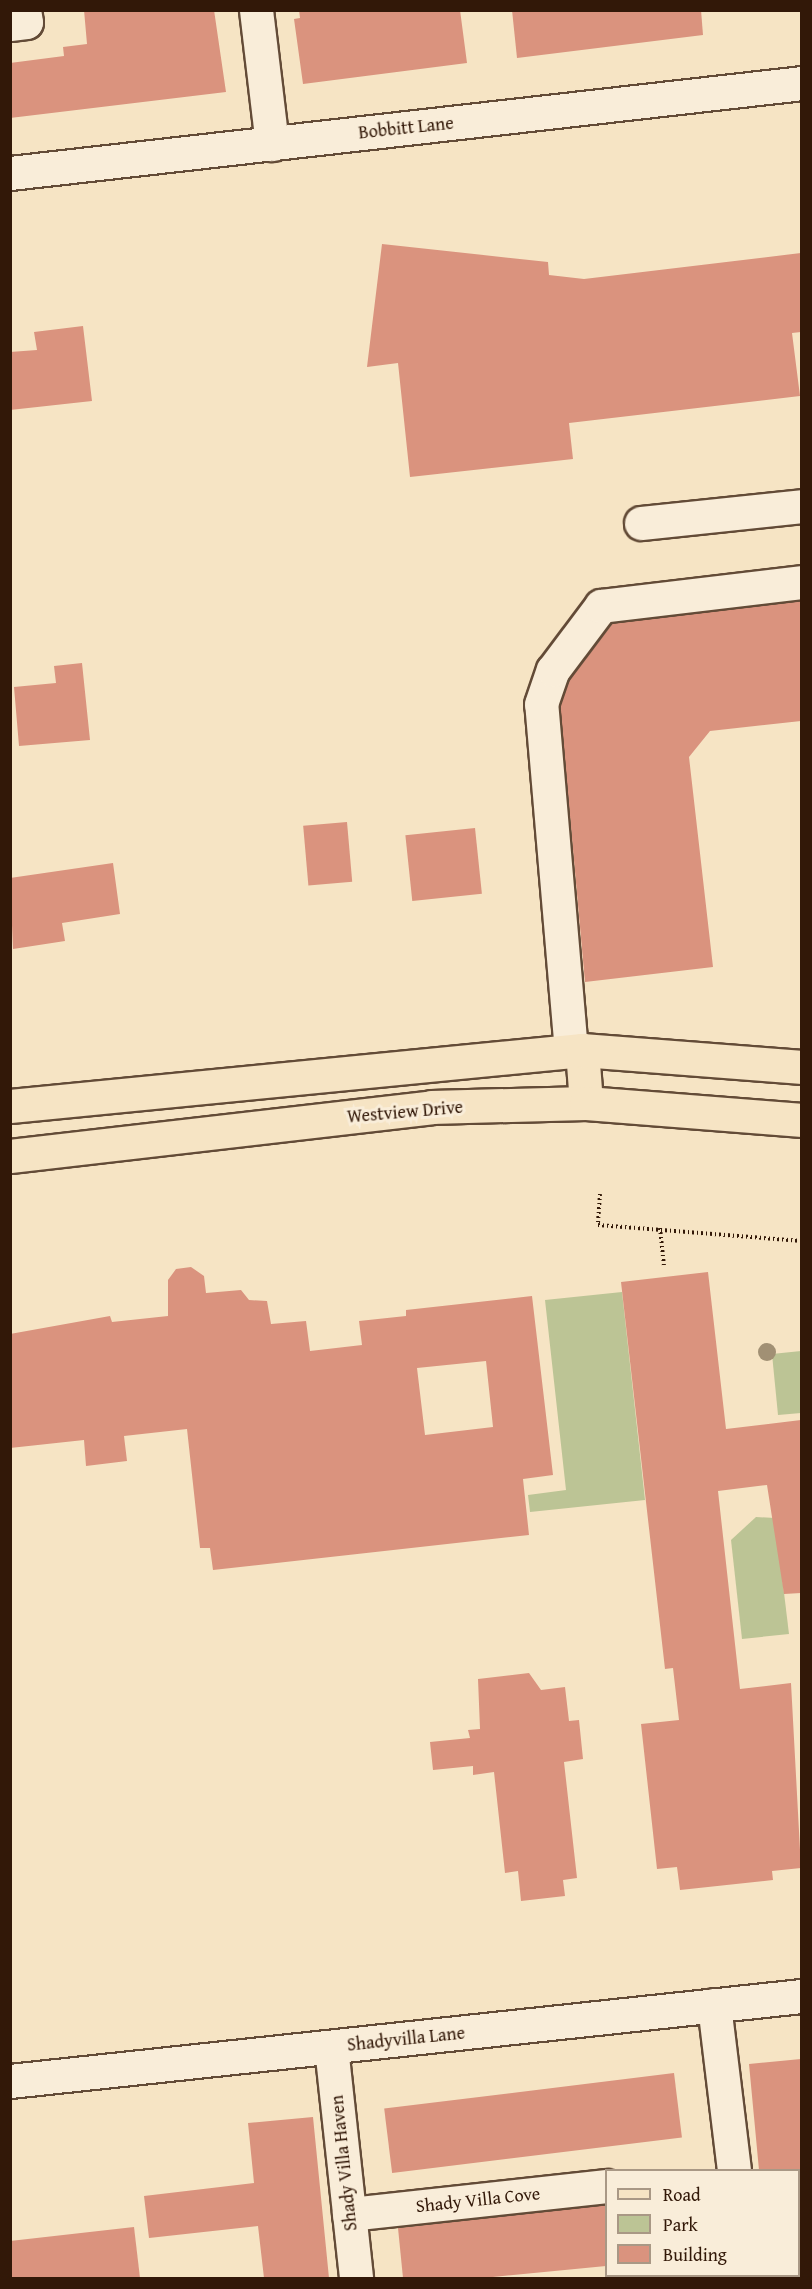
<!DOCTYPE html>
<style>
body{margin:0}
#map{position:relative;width:812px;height:2289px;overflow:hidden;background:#f6e4c4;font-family:"Gentium Book Plus",serif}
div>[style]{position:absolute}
.green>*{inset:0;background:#bcc495}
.building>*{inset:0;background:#da937e;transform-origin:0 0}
.path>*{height:4px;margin-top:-2px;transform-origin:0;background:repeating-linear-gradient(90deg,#321808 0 1.5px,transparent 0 4.5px)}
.roads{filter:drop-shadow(2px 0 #634b37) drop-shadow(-2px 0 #634b37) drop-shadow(0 2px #634b37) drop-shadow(0 -2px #634b37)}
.minor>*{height:33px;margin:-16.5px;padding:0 16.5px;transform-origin:16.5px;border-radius:16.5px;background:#f9edd9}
.major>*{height:33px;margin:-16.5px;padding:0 16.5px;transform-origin:16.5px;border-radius:16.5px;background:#f6e4c4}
.trees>*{width:18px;height:18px;margin:-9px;border-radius:50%;background:#a19074}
span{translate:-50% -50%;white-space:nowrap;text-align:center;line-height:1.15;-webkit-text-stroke:6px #f9edd9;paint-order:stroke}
.street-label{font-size:18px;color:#321808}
.frame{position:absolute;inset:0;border:12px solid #321808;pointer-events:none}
.legend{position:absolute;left:605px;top:2169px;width:195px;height:108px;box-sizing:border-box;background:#f9edd9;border:2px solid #a99885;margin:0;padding:8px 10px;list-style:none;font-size:18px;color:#321808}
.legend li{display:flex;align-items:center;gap:12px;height:30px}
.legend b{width:30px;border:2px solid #a99885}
</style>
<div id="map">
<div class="green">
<div style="clip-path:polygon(622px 1292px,645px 1500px,530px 1512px,528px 1495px,566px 1490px,545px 1300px)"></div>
<div style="clip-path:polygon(801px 1351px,801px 1413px,778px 1415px,772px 1354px)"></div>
<div style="clip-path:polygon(756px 1517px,775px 1518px,789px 1634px,742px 1639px,731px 1540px)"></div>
</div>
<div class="building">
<div style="clip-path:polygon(84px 10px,214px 10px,226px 92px,10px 118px,10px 63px,64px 56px,63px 47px,87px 44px)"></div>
<div style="clip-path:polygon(299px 10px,460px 10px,467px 63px,303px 84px,294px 19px,300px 18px)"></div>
<div style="clip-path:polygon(512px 10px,701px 10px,703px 35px,517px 58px)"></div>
<div style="clip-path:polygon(382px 244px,548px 262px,549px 275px,584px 279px,801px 253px,801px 332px,792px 333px,800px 396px,569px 423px,573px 459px,410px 477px,398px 363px,367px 367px)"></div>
<div style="clip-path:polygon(83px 326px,92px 401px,10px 410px,10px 352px,37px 350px,34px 332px)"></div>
<div style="clip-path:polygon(801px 601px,801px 721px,710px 731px,689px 757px,713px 967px,585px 982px,560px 706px,570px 679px,613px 623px)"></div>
<div style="clip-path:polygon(82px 663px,90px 740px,19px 746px,14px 687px,56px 683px,54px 666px)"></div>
<div style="left:347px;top:822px;width:60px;height:44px;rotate:85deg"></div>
<div style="left:475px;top:828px;width:66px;height:70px;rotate:84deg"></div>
<div style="clip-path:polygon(113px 863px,120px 914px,62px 923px,65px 941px,13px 949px,10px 878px)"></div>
<div style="clip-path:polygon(evenodd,191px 1267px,204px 1276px,206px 1293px,241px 1290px,249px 1300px,267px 1301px,271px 1324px,306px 1321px,310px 1351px,362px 1345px,359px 1321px,406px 1316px,406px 1310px,532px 1296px,553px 1475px,523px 1479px,529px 1535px,213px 1570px,210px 1548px,200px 1548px,187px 1429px,124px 1436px,127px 1461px,86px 1466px,84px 1440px,10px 1448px,10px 1334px,110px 1316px,112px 1322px,168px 1316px,168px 1280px,176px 1269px,191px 1267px,486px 1361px,493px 1427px,425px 1435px,417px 1368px,486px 1361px)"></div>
<div style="clip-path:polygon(708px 1272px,726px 1429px,801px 1420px,801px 1593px,784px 1594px,767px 1485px,718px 1491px,740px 1689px,791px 1683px,801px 1868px,772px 1871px,773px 1880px,680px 1890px,677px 1867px,657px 1869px,641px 1724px,679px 1720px,673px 1668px,665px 1669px,621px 1282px)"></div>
<div style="clip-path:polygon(529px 1673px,541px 1690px,565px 1687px,569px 1721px,579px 1720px,583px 1759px,564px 1762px,577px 1878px,563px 1880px,565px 1896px,521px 1901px,518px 1871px,505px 1873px,494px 1772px,473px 1775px,473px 1766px,433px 1770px,430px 1742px,470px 1738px,468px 1730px,480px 1729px,478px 1679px)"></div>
<div style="clip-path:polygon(801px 2059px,801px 2170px,759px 2170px,749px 2064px)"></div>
<div style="left:674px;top:2073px;width:65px;height:292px;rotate:83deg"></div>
<div style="clip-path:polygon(313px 2117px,329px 2278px,264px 2278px,258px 2226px,149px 2238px,144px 2196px,254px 2183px,248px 2123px)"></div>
<div style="clip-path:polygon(606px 2205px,606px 2266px,483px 2278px,403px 2278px,398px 2228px)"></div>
<div style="clip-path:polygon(134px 2227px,140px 2278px,10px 2278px,10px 2241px)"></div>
</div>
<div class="path">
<div style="left:600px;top:1194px;width:31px;rotate:94deg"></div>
<div style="left:598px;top:1225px;width:205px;rotate:4.5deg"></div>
<div style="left:660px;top:1228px;width:38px;rotate:84deg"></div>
</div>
<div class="roads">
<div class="minor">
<div style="left:256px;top:10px;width:135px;rotate:83.2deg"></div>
<div style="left:10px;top:24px;width:16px;rotate:-7deg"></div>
<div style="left:26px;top:22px;width:12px;rotate:-99deg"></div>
<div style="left:10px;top:173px;width:797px;rotate:-6.48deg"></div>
<div style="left:641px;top:523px;width:162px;rotate:-6deg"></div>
<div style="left:571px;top:1051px;width:348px;rotate:-94.9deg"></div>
<div style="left:541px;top:704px;width:36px;rotate:-71deg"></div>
<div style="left:553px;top:670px;width:80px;rotate:-53.1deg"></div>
<div style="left:601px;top:606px;width:202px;rotate:-6.8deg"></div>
<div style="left:714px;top:2005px;width:166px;rotate:83.1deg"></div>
<div style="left:331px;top:2047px;width:232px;rotate:83.8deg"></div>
<div style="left:10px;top:2081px;width:797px;rotate:-6.13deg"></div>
<div style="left:349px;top:2214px;width:259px;rotate:-6.2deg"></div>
<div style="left:747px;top:2276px;width:2px;rotate:90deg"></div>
</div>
<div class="major">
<div style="left:582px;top:1050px;width:53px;rotate:85.7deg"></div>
<div style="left:10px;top:1106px;width:575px;rotate:-5.59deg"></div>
<div style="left:582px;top:1050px;width:221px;rotate:4.4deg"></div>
<div style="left:10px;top:1156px;width:424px;rotate:-6.6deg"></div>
<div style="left:431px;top:1107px;width:155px;rotate:-1.5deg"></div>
<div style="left:586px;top:1103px;width:217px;rotate:4.5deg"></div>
</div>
</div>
<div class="trees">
<div style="left:767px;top:1352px"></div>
</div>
<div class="street-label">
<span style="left:406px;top:128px;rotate:-6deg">Bobbitt Lane</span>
<span style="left:405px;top:1112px;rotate:-5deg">Westview Drive</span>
<span style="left:406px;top:2039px;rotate:-6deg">Shadyvilla Lane</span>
<span style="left:344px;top:2163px;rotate:-96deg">Shady Villa Haven</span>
<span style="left:478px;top:2200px;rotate:-6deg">Shady Villa Cove</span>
</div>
<div class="frame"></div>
<ul class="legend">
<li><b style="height:8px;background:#f6e4c4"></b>Road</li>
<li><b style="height:16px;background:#bcc495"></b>Park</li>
<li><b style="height:16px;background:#da937e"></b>Building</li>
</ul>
</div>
